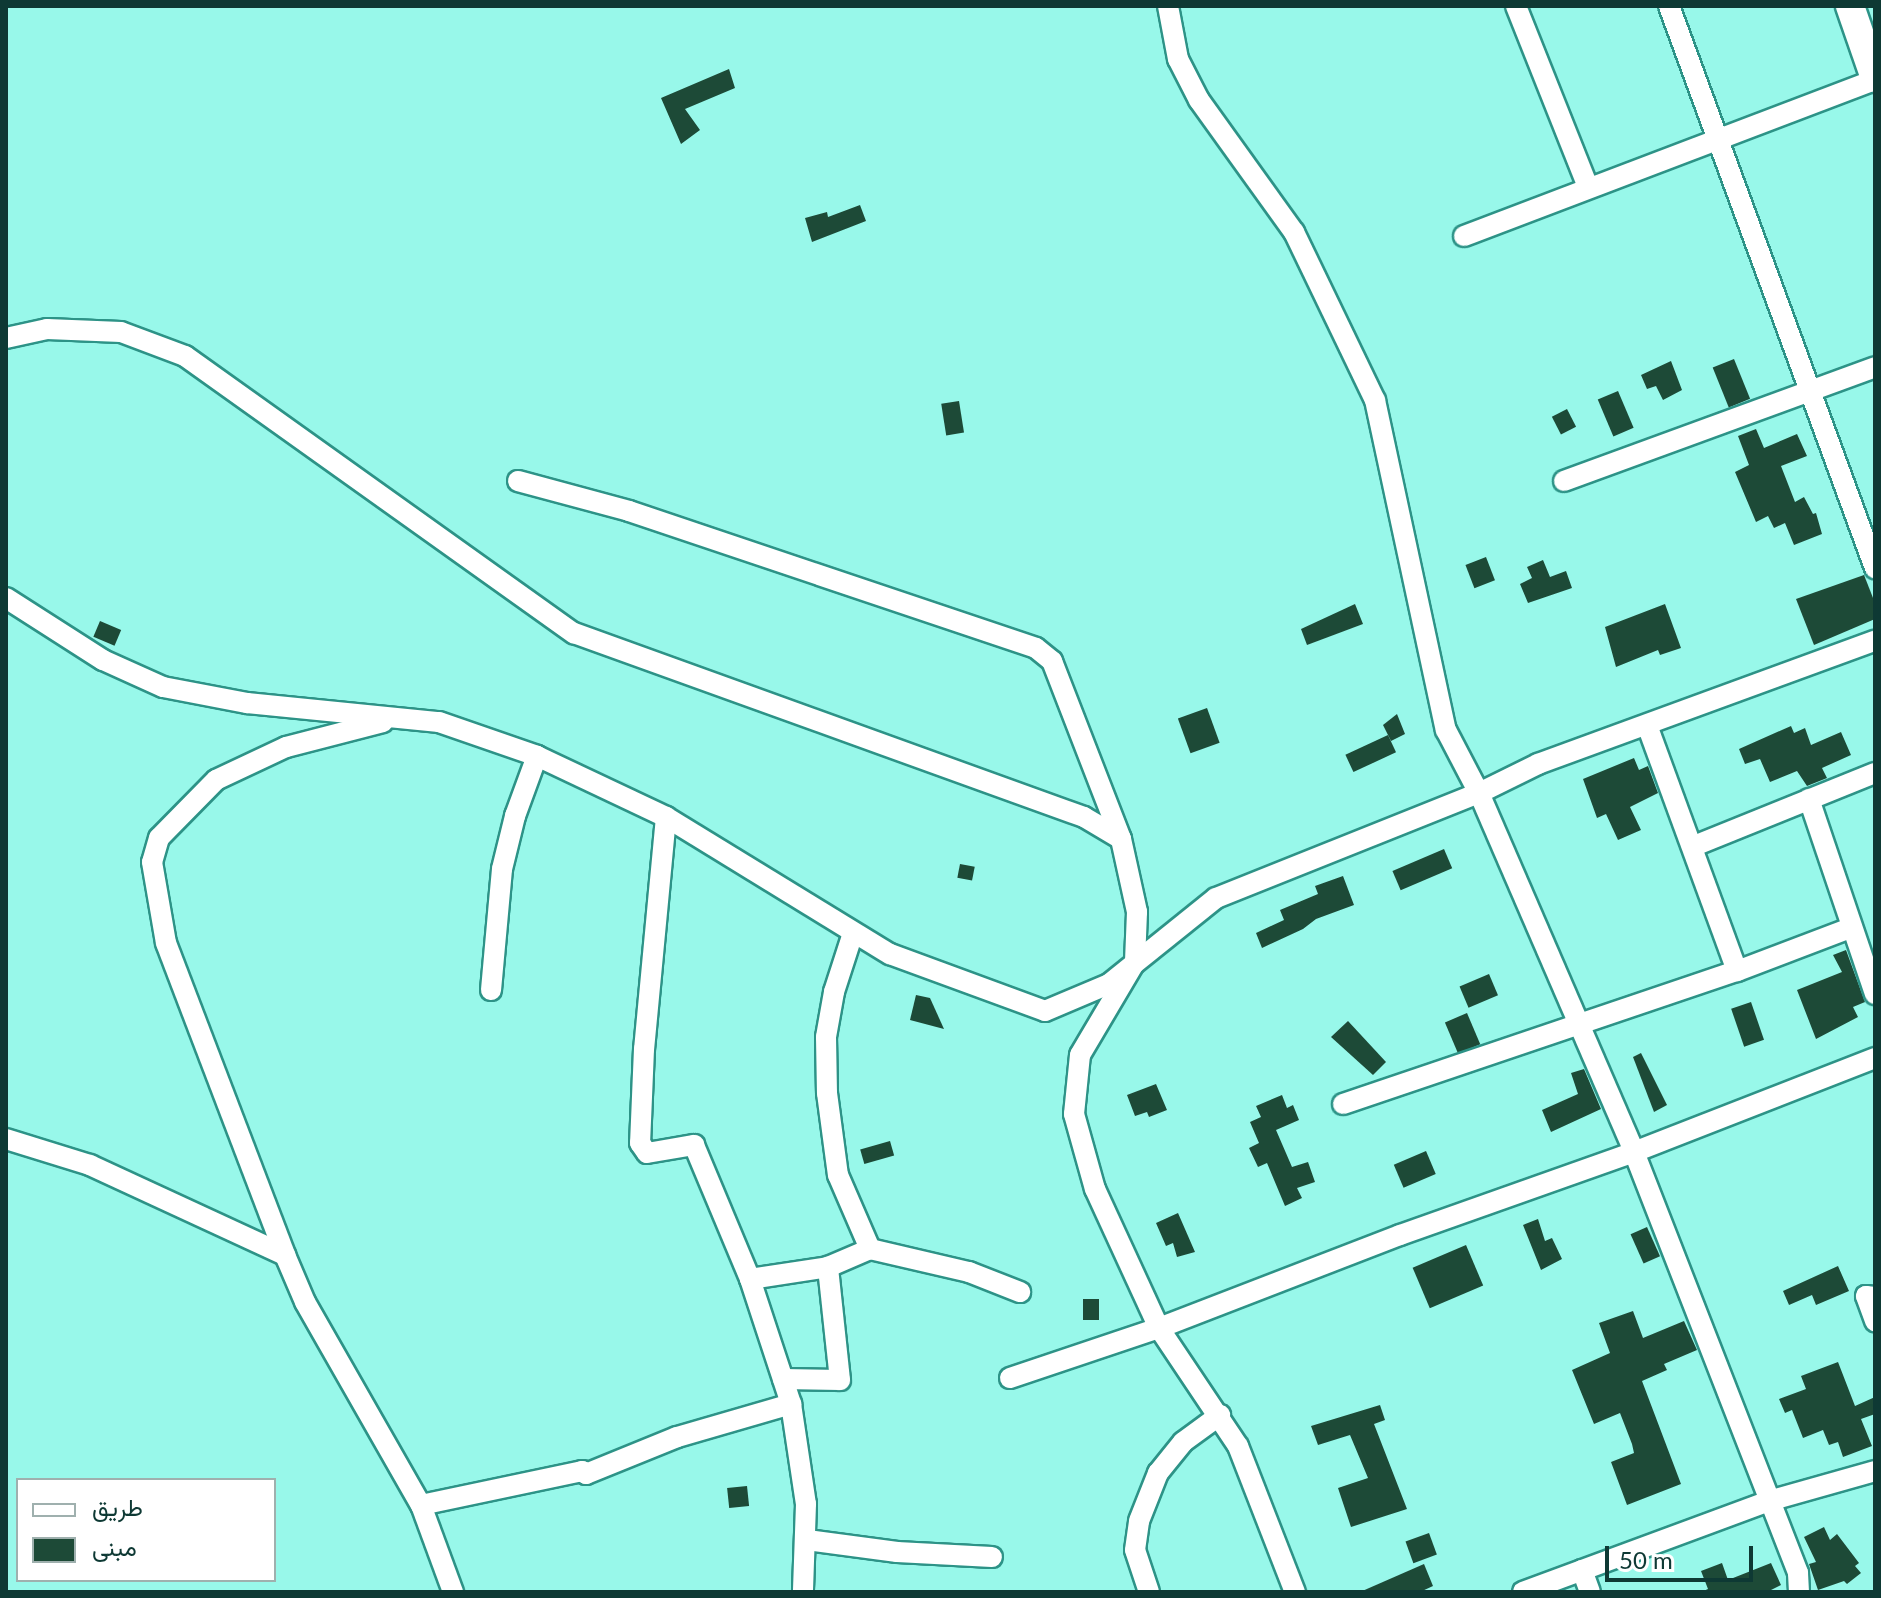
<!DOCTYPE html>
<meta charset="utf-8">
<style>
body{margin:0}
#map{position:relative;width:1881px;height:1598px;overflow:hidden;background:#98f8ea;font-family:Lato,Vazirmatn,sans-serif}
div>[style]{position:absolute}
.building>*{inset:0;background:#1d4a37;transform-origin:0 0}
.roads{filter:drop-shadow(2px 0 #2d9387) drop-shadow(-2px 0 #2d9387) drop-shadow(0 2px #2d9387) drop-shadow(0 -2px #2d9387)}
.street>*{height:20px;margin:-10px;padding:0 10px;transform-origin:10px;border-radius:10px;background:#fff}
.secondary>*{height:28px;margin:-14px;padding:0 14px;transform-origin:14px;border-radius:14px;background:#fff}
span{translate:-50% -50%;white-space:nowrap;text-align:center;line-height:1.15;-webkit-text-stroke:8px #fff;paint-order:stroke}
.frame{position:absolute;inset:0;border:8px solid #0e3934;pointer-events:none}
.legend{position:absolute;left:16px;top:1478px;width:260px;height:104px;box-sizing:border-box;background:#fff;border:2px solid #9fb0ae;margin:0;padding:10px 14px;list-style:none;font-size:24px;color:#0e3934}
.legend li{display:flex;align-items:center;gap:16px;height:40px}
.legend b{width:40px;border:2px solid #9fb0ae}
.scale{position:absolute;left:1605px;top:1546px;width:148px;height:36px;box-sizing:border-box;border:4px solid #0e3934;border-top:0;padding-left:10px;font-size:24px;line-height:28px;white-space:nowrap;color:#0e3934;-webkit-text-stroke:6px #fff;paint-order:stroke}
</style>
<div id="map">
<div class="building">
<div style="clip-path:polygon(729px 69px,735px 88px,685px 109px,700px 130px,681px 144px,661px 98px)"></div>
<div style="clip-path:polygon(860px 205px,866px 221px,812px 242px,805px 218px,827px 212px,828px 217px)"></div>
<div style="left:1734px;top:359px;width:43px;height:23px;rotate:68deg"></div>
<div style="clip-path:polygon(1671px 361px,1682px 390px,1663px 400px,1656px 386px,1647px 389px,1641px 375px)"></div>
<div style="left:1618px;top:391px;width:40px;height:22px;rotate:67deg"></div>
<div style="left:959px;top:401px;width:32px;height:18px;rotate:81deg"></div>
<div style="left:1567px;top:409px;width:20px;height:17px;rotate:63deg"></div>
<div style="clip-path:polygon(1756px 429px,1764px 448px,1797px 434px,1807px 456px,1781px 466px,1795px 502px,1804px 497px,1813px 514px,1816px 513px,1822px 534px,1794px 545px,1785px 523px,1774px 528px,1768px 516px,1756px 522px,1735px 472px,1749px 465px,1738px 436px)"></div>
<div style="left:1486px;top:557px;width:25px;height:22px;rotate:69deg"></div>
<div style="clip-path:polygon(1543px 560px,1550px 577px,1566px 571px,1572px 588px,1528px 603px,1520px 584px,1532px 578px,1527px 567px)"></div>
<div style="clip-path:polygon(1864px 575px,1875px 603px,1875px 619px,1814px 645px,1796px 599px)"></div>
<div style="clip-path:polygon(1355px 604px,1363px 624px,1307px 645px,1301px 629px)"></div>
<div style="clip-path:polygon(1665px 604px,1681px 648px,1660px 655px,1658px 650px,1616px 667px,1605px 627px)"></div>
<div style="left:100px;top:621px;width:23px;height:17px;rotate:23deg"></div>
<div style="left:1207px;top:708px;width:37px;height:31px;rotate:70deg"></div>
<div style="clip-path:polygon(1397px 714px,1405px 734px,1391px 741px,1383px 725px)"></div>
<div style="clip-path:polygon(1791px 726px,1794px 733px,1805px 728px,1811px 745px,1841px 732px,1851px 755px,1822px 768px,1827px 778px,1807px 786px,1797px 771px,1770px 782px,1760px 759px,1745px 764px,1739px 749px)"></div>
<div style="left:1388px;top:735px;width:19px;height:47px;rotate:65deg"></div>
<div style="clip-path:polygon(1634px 758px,1639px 770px,1648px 766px,1658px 793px,1630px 807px,1641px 830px,1618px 840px,1606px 814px,1597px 818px,1583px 779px)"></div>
<div style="left:1444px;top:849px;width:21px;height:56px;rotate:67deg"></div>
<div style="left:960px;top:864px;width:15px;height:14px;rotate:11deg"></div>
<div style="clip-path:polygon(1343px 876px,1354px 905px,1316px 919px,1303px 929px,1262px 948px,1256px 933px,1284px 920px,1280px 910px,1318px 894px,1315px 886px)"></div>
<div style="clip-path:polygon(1846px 950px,1865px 1002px,1853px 1007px,1858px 1017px,1816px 1039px,1797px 990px,1842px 972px,1833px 955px)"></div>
<div style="left:1489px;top:974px;width:23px;height:32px;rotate:67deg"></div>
<div style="clip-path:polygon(916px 995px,930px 998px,944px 1029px,910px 1020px)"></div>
<div style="left:1751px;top:1002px;width:40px;height:21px;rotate:71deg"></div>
<div style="left:1467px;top:1013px;width:34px;height:24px;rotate:67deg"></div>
<div style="clip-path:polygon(1348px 1021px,1386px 1062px,1373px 1075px,1331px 1037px)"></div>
<div style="clip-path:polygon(1641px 1053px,1667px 1105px,1654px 1112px,1633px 1057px)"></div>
<div style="clip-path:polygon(1584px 1069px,1601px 1109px,1551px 1132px,1542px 1110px,1578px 1094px,1571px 1073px)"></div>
<div style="clip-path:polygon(1156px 1084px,1167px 1110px,1149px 1117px,1147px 1112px,1135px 1116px,1127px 1095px)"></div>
<div style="clip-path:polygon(1282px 1095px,1287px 1108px,1293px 1105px,1299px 1120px,1276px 1130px,1292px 1167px,1308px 1162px,1315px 1182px,1297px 1188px,1302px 1198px,1285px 1206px,1267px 1163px,1258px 1167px,1249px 1148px,1259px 1143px,1250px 1122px,1261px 1117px,1256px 1106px)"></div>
<div style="left:890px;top:1141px;width:15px;height:31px;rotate:74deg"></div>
<div style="left:1426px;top:1151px;width:25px;height:35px;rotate:67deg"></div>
<div style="clip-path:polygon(1178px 1213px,1195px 1252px,1177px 1257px,1173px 1243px,1166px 1246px,1156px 1223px)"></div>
<div style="clip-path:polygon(1538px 1219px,1545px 1241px,1552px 1238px,1562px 1259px,1541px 1270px,1523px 1225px)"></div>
<div style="left:1647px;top:1227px;width:32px;height:18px;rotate:66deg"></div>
<div style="left:1466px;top:1245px;width:44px;height:58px;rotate:67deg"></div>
<div style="clip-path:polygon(1838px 1266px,1849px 1291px,1816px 1305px,1812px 1295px,1789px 1305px,1783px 1291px)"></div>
<div style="left:1083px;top:1299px;width:16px;height:21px"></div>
<div style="clip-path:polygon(1633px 1311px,1643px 1338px,1684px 1321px,1697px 1350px,1664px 1364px,1667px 1370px,1642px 1381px,1681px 1484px,1627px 1505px,1611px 1462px,1634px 1453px,1632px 1444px,1620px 1413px,1594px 1424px,1572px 1370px,1610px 1353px,1599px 1323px)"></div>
<div style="clip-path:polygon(1838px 1362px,1855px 1406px,1875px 1397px,1875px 1414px,1861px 1419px,1872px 1446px,1843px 1457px,1838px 1442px,1829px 1445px,1823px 1430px,1803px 1438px,1792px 1410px,1785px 1413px,1779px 1399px,1806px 1389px,1801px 1376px)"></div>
<div style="clip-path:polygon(1380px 1405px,1385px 1420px,1374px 1424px,1407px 1509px,1351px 1527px,1338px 1488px,1368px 1478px,1350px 1435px,1318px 1445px,1311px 1426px)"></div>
<div style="left:747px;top:1486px;width:20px;height:20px;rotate:84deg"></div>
<div style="clip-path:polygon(1824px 1527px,1830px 1540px,1837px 1534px,1859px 1563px,1855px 1566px,1861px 1573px,1847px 1584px,1844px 1581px,1818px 1590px,1809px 1564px,1816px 1562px,1804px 1537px)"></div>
<div style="left:1429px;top:1533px;width:23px;height:25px;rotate:70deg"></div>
<div style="clip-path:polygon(1722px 1563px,1728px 1580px,1771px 1563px,1781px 1585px,1767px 1592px,1701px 1592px,1708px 1589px,1701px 1571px)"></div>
<div style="clip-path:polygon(1424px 1564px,1433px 1586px,1420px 1592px,1360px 1592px)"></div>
</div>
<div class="roads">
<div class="street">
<div style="left:1168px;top:6px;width:54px;rotate:79.3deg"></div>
<div style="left:1178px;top:59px;width:46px;rotate:62.9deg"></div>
<div style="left:1199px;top:100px;width:163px;rotate:54.3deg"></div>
<div style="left:1294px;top:232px;width:187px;rotate:64.3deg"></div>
<div style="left:1375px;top:400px;width:338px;rotate:77.9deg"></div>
<div style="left:1446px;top:730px;width:71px;rotate:62.4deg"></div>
<div style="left:1479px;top:793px;width:391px;rotate:66.6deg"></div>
<div style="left:1634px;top:1152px;width:452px;rotate:68.7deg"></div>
<div style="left:1798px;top:1573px;width:19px;rotate:87deg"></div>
<div style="left:1516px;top:6px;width:195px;rotate:68.3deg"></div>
<div style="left:1669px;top:6px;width:599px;rotate:69.87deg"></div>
<div style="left:1464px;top:236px;width:440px;rotate:-20.8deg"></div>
<div style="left:6px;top:338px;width:42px;rotate:-12.4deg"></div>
<div style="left:47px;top:329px;width:74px;rotate:2.3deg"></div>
<div style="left:121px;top:332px;width:68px;rotate:20.6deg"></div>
<div style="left:185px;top:356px;width:478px;rotate:35.5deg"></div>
<div style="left:574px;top:633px;width:542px;rotate:19.84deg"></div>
<div style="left:1084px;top:817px;width:43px;rotate:30.7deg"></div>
<div style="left:518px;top:481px;width:115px;rotate:15.1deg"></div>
<div style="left:629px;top:511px;width:429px;rotate:18.6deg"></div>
<div style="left:1036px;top:648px;width:21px;rotate:39deg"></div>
<div style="left:1052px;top:661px;width:191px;rotate:68.8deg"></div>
<div style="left:1121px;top:839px;width:75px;rotate:77.6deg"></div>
<div style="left:1137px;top:912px;width:50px;rotate:92.3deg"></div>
<div style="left:1135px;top:962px;width:108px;rotate:120.6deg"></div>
<div style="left:1080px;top:1055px;width:59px;rotate:95.8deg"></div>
<div style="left:1074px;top:1114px;width:78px;rotate:74.4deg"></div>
<div style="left:1095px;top:1189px;width:153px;rotate:65.3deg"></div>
<div style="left:1159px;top:1328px;width:142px;rotate:56.2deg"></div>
<div style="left:1238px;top:1446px;width:157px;rotate:68.7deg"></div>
<div style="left:1564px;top:481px;width:331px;rotate:-20.1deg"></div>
<div style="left:6px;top:598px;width:115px;rotate:32.6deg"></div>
<div style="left:103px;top:660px;width:66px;rotate:24.2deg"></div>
<div style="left:163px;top:687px;width:86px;rotate:10.8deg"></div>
<div style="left:247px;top:703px;width:193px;rotate:5.7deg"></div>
<div style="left:439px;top:722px;width:104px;rotate:19.1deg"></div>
<div style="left:537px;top:756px;width:143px;rotate:25.3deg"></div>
<div style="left:666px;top:817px;width:263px;rotate:31.5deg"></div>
<div style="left:890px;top:954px;width:165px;rotate:20.2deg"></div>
<div style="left:1045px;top:1011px;width:69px;rotate:-22.9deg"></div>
<div style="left:1109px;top:984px;width:137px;rotate:-38.8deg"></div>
<div style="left:1216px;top:898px;width:283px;rotate:-21.8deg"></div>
<div style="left:1479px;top:793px;width:66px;rotate:-26.2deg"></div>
<div style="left:1538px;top:764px;width:359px;rotate:-20.1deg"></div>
<div style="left:383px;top:722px;width:100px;rotate:165.5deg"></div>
<div style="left:286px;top:747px;width:77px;rotate:154.8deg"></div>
<div style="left:216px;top:780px;width:81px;rotate:134.5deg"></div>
<div style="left:159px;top:838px;width:25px;rotate:106deg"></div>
<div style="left:152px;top:862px;width:82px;rotate:80.2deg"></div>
<div style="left:166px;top:943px;width:334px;rotate:69.1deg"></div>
<div style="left:285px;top:1255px;width:51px;rotate:66.9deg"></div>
<div style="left:305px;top:1302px;width:234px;rotate:60.3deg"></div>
<div style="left:421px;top:1505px;width:165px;rotate:-11.9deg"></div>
<div style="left:582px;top:1471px;width:5px;rotate:37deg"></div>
<div style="left:586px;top:1474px;width:98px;rotate:-22.1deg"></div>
<div style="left:677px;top:1437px;width:119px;rotate:-16.1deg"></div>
<div style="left:1647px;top:725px;width:262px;rotate:69.9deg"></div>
<div style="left:1809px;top:799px;width:206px;rotate:71.3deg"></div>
<div style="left:666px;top:817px;width:233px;rotate:95.4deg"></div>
<div style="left:644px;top:1049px;width:94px;rotate:92.4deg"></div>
<div style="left:640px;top:1143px;width:12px;rotate:55deg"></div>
<div style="left:647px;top:1153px;width:48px;rotate:-9.7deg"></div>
<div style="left:694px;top:1145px;width:145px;rotate:67.3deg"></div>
<div style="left:750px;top:1279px;width:132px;rotate:71.8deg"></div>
<div style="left:791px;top:1404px;width:101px;rotate:81.5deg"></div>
<div style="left:806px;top:1504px;width:88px;rotate:92deg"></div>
<div style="left:1694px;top:846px;width:195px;rotate:-22deg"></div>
<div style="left:853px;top:933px;width:62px;rotate:107.9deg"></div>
<div style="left:834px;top:992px;width:46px;rotate:100.1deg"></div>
<div style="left:826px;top:1037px;width:56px;rotate:89deg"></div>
<div style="left:827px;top:1093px;width:83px;rotate:82.4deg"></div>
<div style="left:838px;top:1175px;width:81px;rotate:66.6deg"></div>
<div style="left:491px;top:990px;width:121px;rotate:-84.8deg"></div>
<div style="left:502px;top:869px;width:55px;rotate:-76.2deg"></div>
<div style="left:515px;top:816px;width:64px;rotate:-69.9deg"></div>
<div style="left:1343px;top:1104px;width:416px;rotate:-18.7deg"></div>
<div style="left:1737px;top:971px;width:121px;rotate:-20.8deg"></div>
<div style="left:6px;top:1139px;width:88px;rotate:17.2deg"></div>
<div style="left:90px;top:1165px;width:215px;rotate:24.8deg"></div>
<div style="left:750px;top:1279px;width:79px;rotate:-8.7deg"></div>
<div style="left:828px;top:1267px;width:46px;rotate:-23.2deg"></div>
<div style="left:870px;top:1249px;width:102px;rotate:13.1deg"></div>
<div style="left:969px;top:1272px;width:55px;rotate:21.4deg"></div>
<div style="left:1875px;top:1297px;width:9px;rotate:-174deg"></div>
<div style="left:1866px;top:1296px;width:27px;rotate:70deg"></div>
<div style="left:1010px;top:1378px;width:157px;rotate:-18.6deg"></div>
<div style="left:1159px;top:1328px;width:258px;rotate:-21.1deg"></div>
<div style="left:1400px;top:1235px;width:248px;rotate:-19.5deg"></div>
<div style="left:1634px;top:1152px;width:259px;rotate:-21.3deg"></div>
<div style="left:783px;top:1379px;width:57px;rotate:1deg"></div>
<div style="left:840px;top:1380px;width:114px;rotate:-96.1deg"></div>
<div style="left:421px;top:1505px;width:93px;rotate:69.8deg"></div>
<div style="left:807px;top:1540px;width:91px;rotate:7.6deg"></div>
<div style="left:897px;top:1552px;width:95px;rotate:3deg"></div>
<div style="left:1582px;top:1570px;width:23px;rotate:70deg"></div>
<div style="left:1149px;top:1592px;width:44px;rotate:-108.4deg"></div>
<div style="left:1135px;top:1550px;width:29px;rotate:-82deg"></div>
<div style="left:1139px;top:1521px;width:52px;rotate:-68.4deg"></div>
<div style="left:1158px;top:1473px;width:40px;rotate:-51deg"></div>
<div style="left:1183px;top:1442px;width:46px;rotate:-36.1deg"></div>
<div style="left:1523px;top:1592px;width:262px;rotate:-20.3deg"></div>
<div style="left:1769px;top:1501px;width:110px;rotate:-15.8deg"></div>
</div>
<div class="secondary">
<div style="left:1850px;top:6px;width:76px;rotate:70.9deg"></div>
</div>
</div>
<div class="frame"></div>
<ul class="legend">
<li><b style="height:10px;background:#fff"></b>طريق</li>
<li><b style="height:22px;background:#1d4a37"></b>مبنى</li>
</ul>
<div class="scale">50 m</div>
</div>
